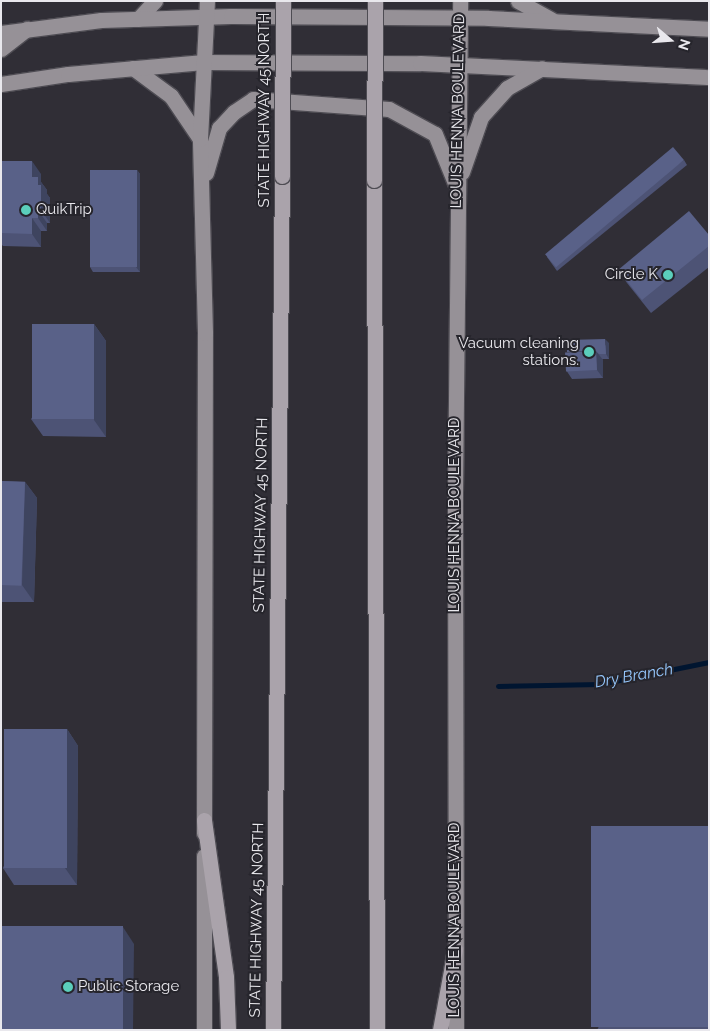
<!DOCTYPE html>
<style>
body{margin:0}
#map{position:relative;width:710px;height:1031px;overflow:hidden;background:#302e36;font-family:Raleway,sans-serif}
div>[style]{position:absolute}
.stream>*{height:5px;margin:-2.5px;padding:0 2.5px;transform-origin:2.5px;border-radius:2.5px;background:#001530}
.roads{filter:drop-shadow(1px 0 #4e4c53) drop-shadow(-1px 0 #4e4c53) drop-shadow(0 1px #4e4c53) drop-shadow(0 -1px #4e4c53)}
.major>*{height:15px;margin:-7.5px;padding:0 7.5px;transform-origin:7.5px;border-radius:7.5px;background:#969197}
.highway>*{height:15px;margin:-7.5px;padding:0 7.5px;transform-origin:7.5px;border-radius:7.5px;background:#aaa3ab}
.bridges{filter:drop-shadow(1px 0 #4e4c53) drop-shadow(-1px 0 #4e4c53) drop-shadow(0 1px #4e4c53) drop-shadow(0 -1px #4e4c53)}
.highway-bridge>*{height:15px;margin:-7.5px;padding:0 7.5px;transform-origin:7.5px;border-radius:7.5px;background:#aaa3ab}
.wall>*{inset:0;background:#4d5375}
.shaded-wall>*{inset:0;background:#3e445f}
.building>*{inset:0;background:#596188;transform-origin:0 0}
.dots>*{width:14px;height:14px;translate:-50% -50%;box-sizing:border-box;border:2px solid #26252c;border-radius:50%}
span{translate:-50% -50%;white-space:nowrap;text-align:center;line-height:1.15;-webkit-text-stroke:4px #26252c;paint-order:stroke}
.street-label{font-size:15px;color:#e9e8ed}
.poi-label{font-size:15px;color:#e9e8ed}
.left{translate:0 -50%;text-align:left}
.right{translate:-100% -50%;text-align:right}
.water-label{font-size:16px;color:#96c8fe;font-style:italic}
.frame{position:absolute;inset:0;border:2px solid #e9e8ed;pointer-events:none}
.north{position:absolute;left:645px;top:15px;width:50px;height:50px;-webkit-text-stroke:4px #26252c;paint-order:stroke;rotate:108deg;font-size:14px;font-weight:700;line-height:20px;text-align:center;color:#e9e8ed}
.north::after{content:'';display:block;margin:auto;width:18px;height:22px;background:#e9e8ed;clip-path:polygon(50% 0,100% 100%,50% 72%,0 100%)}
</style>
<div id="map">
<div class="stream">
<div style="left:498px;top:686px;width:102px;rotate:-1.1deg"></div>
<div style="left:600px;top:684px;width:111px;rotate:-11.4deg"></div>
</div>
<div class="roads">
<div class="major">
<div style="left:518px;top:1px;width:38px;rotate:29deg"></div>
<div style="left:138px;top:19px;width:25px;rotate:-47deg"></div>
<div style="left:1px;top:33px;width:101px;rotate:-7.4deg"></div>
<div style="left:101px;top:20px;width:130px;rotate:-1.8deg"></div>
<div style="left:231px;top:16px;width:257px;rotate:0.4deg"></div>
<div style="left:488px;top:18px;width:221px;rotate:2.8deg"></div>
<div style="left:1px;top:49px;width:33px;rotate:-38deg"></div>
<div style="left:133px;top:68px;width:47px;rotate:36.4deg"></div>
<div style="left:171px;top:96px;width:52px;rotate:56deg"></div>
<div style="left:1px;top:84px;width:68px;rotate:-8.5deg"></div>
<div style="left:68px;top:74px;width:136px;rotate:-5.1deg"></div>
<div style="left:203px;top:62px;width:217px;rotate:0.3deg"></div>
<div style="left:420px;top:63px;width:289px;rotate:2.8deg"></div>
<div style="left:462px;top:172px;width:58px;rotate:-70.9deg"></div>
<div style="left:481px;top:117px;width:39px;rotate:-48deg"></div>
<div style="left:507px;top:88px;width:40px;rotate:-29.7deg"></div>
<div style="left:206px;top:173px;width:47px;rotate:-73.9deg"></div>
<div style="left:219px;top:128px;width:22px;rotate:-47deg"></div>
<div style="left:234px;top:112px;width:23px;rotate:-34deg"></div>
<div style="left:253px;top:99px;width:136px;rotate:4.2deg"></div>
<div style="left:389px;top:109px;width:52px;rotate:28.5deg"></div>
<div style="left:435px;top:134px;width:53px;rotate:67.8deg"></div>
<div style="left:204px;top:833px;width:500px;rotate:-89.89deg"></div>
<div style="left:205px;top:333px;width:194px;rotate:-91.5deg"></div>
<div style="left:200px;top:139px;width:138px;rotate:-87.1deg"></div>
<div style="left:204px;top:1030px;width:174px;rotate:-90deg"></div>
<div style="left:456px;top:1030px;width:535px;rotate:-90.11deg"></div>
<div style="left:455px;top:495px;width:494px;rotate:-89.4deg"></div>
</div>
<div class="highway">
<div style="left:374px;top:180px;width:850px;rotate:89.8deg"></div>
<div style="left:204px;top:820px;width:159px;rotate:82deg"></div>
<div style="left:226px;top:977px;width:53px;rotate:87.8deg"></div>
<div style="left:273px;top:1030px;width:854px;rotate:-89.4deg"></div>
<div style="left:440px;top:1030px;width:82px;rotate:-79.5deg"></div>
</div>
</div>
<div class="bridges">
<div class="highway-bridge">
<div style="left:282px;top:176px;width:175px;rotate:-89.7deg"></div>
<div style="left:374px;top:180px;width:179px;rotate:-89.7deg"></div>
</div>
</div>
<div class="wall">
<div style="clip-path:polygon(684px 160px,687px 165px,557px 271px,547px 257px)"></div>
<div style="clip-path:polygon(1px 161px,41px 174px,41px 182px,47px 190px,47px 194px,50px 198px,50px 223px,47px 223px,47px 231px,41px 231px,41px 247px,3px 246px,1px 244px)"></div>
<div style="clip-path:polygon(137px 170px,140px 174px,140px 272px,93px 272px,90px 267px)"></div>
<div style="clip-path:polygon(709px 235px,709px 267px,651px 313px,627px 283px,618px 270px)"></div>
<div style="clip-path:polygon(94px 324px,106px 341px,106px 437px,43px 436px,31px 419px)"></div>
<div style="clip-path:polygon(609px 343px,609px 359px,602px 359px,603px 360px,603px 378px,572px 379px,566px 370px)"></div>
<div style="clip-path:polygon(1px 481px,25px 482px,37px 498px,34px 602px,1px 602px)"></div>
<div style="clip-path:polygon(67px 729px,78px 746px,77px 885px,14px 885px,3px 868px)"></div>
<div style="clip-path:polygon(709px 826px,709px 1030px,597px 1030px)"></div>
</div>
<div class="shaded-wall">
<div style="clip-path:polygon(32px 161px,41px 174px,41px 182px,47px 190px,47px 194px,50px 198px,50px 223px,41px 210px,32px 177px)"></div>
<div style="clip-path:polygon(137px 170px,140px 174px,140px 272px,136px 267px)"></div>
<div style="clip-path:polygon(38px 210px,47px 223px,47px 231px,38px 218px)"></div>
<div style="clip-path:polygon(32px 218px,41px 231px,41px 247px,32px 234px)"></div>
<div style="clip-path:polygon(94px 324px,106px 341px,106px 437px,94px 420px)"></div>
<div style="clip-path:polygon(605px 339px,609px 343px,609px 359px,606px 354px)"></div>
<div style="clip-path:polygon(596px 351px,603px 360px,603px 378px,597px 370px)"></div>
<div style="clip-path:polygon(25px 482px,37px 498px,34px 602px,22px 585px)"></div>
<div style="clip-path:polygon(67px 729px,78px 746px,77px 885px,65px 868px)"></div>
<div style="clip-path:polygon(123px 927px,134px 944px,133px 1030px,121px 1030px)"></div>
</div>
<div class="building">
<div style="left:673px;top:147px;width:17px;height:167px;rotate:50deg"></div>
<div style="clip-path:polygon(1px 161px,32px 161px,32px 177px,38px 177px,38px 185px,41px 185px,41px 210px,38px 210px,38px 218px,32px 218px,32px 234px,1px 233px)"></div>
<div style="left:90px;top:170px;width:47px;height:97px"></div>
<div style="clip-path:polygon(689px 211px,709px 235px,709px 246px,642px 300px,618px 270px)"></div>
<div style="left:32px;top:324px;width:62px;height:95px"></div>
<div style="clip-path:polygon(605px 339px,606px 354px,599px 354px,596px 351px,567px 352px,567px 340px)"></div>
<div style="left:596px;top:351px;width:19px;height:31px;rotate:87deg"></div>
<div style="left:1px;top:481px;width:24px;height:104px;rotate:2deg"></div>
<div style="left:4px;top:729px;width:63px;height:139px"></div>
<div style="left:709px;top:826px;width:201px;height:118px;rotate:90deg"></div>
<div style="left:1px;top:926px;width:122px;height:104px"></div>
</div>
<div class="dots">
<div style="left:26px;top:210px;background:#5bcebb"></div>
<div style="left:668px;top:275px;background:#5bcebb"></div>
<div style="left:589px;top:352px;background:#5bcebb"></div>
<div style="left:68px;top:987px;background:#5bcebb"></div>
</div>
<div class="street-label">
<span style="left:265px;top:110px;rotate:-90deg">STATE HIGHWAY 45 NORTH</span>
<span style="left:458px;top:111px;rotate:-89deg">LOUIS HENNA BOULEVARD</span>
<span style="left:261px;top:515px;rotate:-89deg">STATE HIGHWAY 45 NORTH</span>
<span style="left:455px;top:515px;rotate:-90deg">LOUIS HENNA BOULEVARD</span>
<span style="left:257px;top:920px;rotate:-89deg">STATE HIGHWAY 45 NORTH</span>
<span style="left:455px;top:920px;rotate:-90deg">LOUIS HENNA BOULEVARD</span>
</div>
<div class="poi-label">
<span class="left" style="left:36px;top:210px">QuikTrip</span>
<span class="right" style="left:658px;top:275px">Circle K</span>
<span class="right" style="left:579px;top:352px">Vacuum cleaning<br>stations.</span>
<span class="left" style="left:78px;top:987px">Public Storage</span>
</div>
<div class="water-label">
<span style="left:634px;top:676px;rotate:-10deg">Dry Branch</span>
</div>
<div class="frame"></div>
<div class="north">N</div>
</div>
